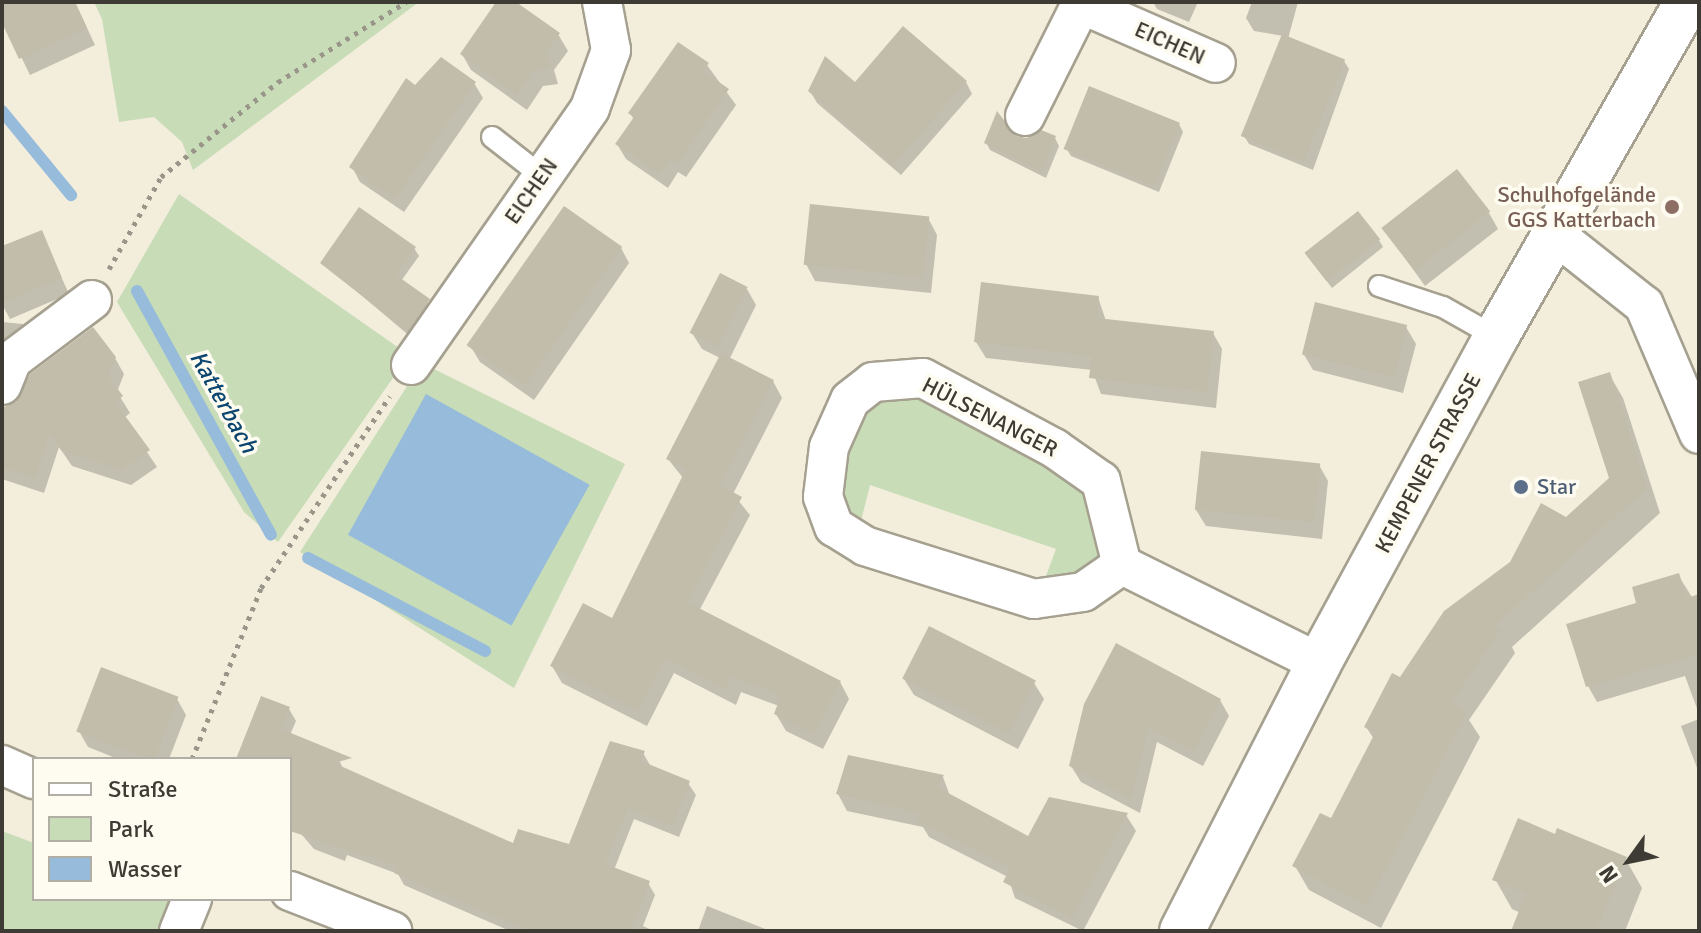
<!DOCTYPE html>
<meta charset="utf-8">
<style>
body{margin:0}
#map{position:relative;width:1701px;height:933px;overflow:hidden;background:#f3eedc;font-family:Signika,sans-serif}
div>[style]{position:absolute}
.green>*{inset:0;background:#c8dcb7}
.water>*{inset:0;background:#96bbdb;transform-origin:0 0}
.shadow>*{inset:0;background:#0003}
.stream>*{height:12px;margin:-6px;padding:0 6px;transform-origin:6px;border-radius:6px;background:#96bbdb}
.building>*{inset:0;background:#c2bdab;transform-origin:0 0}
.path>*{height:5px;margin-top:-2.5px;transform-origin:0;background:repeating-linear-gradient(90deg,#999689 0 4px,transparent 0 10px)}
.roads{filter:drop-shadow(2px 0 #a5a08f) drop-shadow(-2px 0 #a5a08f) drop-shadow(0 2px #a5a08f) drop-shadow(0 -2px #a5a08f)}
.service>*{height:20px;margin:-10px;padding:0 10px;transform-origin:10px;border-radius:10px;background:#fff}
.minor>*{height:38px;margin:-19px;padding:0 19px;transform-origin:19px;border-radius:19px;background:#fff}
.secondary>*{height:44px;margin:-22px;padding:0 22px;transform-origin:22px;border-radius:22px;background:#fff}
.dots>*{width:22px;height:22px;translate:-50% -50%;box-sizing:border-box;border:4px solid #fefbf0;border-radius:50%}
span{translate:-50% -50%;white-space:nowrap;text-align:center;line-height:1.15;-webkit-text-stroke:7px #fefbf0;paint-order:stroke}
.street-label{font-size:22px;color:#3d3b34}
.education-label{font-size:22px;color:#785e54}
.right{translate:-100% -50%;text-align:right}
.service-label{font-size:22px;color:#4e5e75}
.left{translate:0 -50%;text-align:left}
.water-label{font-size:24px;color:#0b4670;font-style:italic}
.frame{position:absolute;inset:0;border:4px solid #3d3b34;pointer-events:none}
.legend{position:absolute;left:32px;top:757px;width:260px;height:144px;box-sizing:border-box;background:#fefbf0;border:2px solid #b1aea5;margin:0;padding:10px 14px;list-style:none;font-size:24px;color:#3d3b34}
.legend li{display:flex;align-items:center;gap:16px;height:40px}
.legend b{width:40px;border:2px solid #b1aea5}
.north{position:absolute;left:1589px;top:821px;width:80px;height:80px;-webkit-text-stroke:6px #fefbf0;paint-order:stroke;rotate:237deg;font-size:22px;font-weight:700;line-height:32px;text-align:center;color:#3d3b34}
.north::after{content:'';display:block;margin:auto;width:28px;height:36px;background:#3d3b34;clip-path:polygon(50% 0,100% 100%,50% 72%,0 100%)}
</style>
<div id="map">
<div class="green">
<div style="clip-path:polygon(94px 2px,419px 2px,193px 170px,182px 142px,154px 117px,119px 122px,102px 19px)"></div>
<div style="clip-path:polygon(179px 194px,409px 355px,278px 542px,244px 512px,117px 302px)"></div>
<div style="clip-path:polygon(422px 363px,625px 464px,514px 688px,300px 552px)"></div>
<div style="clip-path:polygon(918px 397px,1089px 491px,1107px 549px,1094px 570px,1043px 584px,1056px 549px,870px 485px,860px 525px,846px 513px,838px 488px,856px 420px,874px 400px)"></div>
<div style="clip-path:polygon(2px 831px,34px 843px,34px 899px,176px 899px,163px 931px,2px 931px)"></div>
</div>
<div class="water">
<div style="left:426px;top:394px;width:187px;height:161px;rotate:29deg"></div>
</div>
<div class="shadow">
<div style="clip-path:polygon(2px 2px,75px 2px,95px 45px,30px 75px,2px 18px)"></div>
<div style="clip-path:polygon(499px 2px,512px 2px,558px 34px,568px 51px,554px 70px,558px 84px,543px 86px,527px 110px,471px 70px,462px 54px)"></div>
<div style="clip-path:polygon(1153px 2px,1198px 2px,1189px 22px,1157px 9px)"></div>
<div style="clip-path:polygon(1252px 2px,1298px 2px,1288px 39px,1344px 61px,1349px 69px,1313px 170px,1249px 144px,1244px 136px,1284px 36px,1254px 31px,1246px 18px)"></div>
<div style="clip-path:polygon(707px 65px,736px 105px,686px 177px,678px 172px,668px 188px,626px 159px,617px 144px,634px 120px,630px 113px)"></div>
<div style="clip-path:polygon(427px 72px,474px 83px,483px 98px,404px 212px,360px 182px,352px 167px)"></div>
<div style="clip-path:polygon(966px 82px,972px 94px,901px 175px,817px 103px,810px 91px)"></div>
<div style="clip-path:polygon(1179px 124px,1183px 132px,1159px 192px,1071px 156px,1066px 148px)"></div>
<div style="clip-path:polygon(1015px 138px,1055px 138px,1059px 146px,1046px 178px,990px 150px,986px 142px)"></div>
<div style="clip-path:polygon(1489px 213px,1498px 229px,1425px 286px,1384px 229px)"></div>
<div style="clip-path:polygon(928px 218px,937px 235px,931px 293px,815px 281px,806px 264px)"></div>
<div style="clip-path:polygon(41px 232px,69px 294px,10px 319px,2px 304px,2px 253px)"></div>
<div style="clip-path:polygon(1379px 240px,1383px 247px,1332px 288px,1312px 262px)"></div>
<div style="clip-path:polygon(414px 248px,419px 256px,401px 281px,433px 308px,412px 338px,323px 263px)"></div>
<div style="clip-path:polygon(621px 248px,629px 263px,534px 400px,480px 362px,471px 347px)"></div>
<div style="clip-path:polygon(747px 289px,756px 305px,730px 358px,773px 381px,782px 398px,733px 494px,750px 515px,699px 611px,840px 682px,849px 699px,823px 749px,786px 731px,776px 714px,779px 706px,741px 692px,736px 705px,674px 673px,647px 726px,562px 683px,552px 666px,612px 620px,683px 478px,668px 459px,720px 358px,702px 349px,692px 333px)"></div>
<div style="clip-path:polygon(1098px 297px,1106px 321px,1213px 333px,1222px 349px,1216px 408px,1101px 394px,1092px 370px,986px 358px,976px 342px)"></div>
<div style="clip-path:polygon(2px 322px,23px 324px,32px 340px,2px 350px)"></div>
<div style="clip-path:polygon(1406px 327px,1416px 344px,1403px 393px,1313px 370px,1303px 353px)"></div>
<div style="clip-path:polygon(115px 358px,124px 374px,117px 392px,130px 413px,124px 418px,157px 467px,131px 485px,72px 466px,59px 447px,44px 493px,2px 479px,2px 413px,37px 435px)"></div>
<div style="clip-path:polygon(1609px 374px,1623px 398px,1660px 513px,1512px 647px,1515px 653px,1469px 720px,1480px 737px,1381px 928px,1309px 890px,1295px 866px,1332px 821px,1374px 739px,1366px 727px,1401px 680px,1611px 479px)"></div>
<div style="clip-path:polygon(1319px 465px,1328px 481px,1322px 539px,1206px 526px,1196px 510px)"></div>
<div style="clip-path:polygon(1678px 575px,1699px 608px,1699px 714px,1685px 676px,1597px 702px,1588px 686px,1638px 604px)"></div>
<div style="clip-path:polygon(1117px 646px,1220px 700px,1229px 716px,1203px 766px,1157px 742px,1140px 813px,1081px 782px,1071px 766px)"></div>
<div style="clip-path:polygon(904px 679px,1034px 683px,1044px 699px,1018px 749px,914px 695px)"></div>
<div style="clip-path:polygon(177px 699px,186px 715px,169px 759px,118px 759px,88px 747px,79px 731px)"></div>
<div style="clip-path:polygon(289px 709px,296px 721px,290px 735px,337px 754px,343px 769px,514px 846px,570px 847px,643px 753px,650px 765px,688px 783px,696px 795px,679px 837px,634px 819px,614px 870px,648px 883px,655px 895px,643px 926px,654px 931px,510px 931px,404px 885px,398px 874px,347px 855px,345px 861px,314px 849px,290px 821px,290px 759px,238px 759px)"></div>
<div style="clip-path:polygon(1699px 719px,1699px 773px,1681px 726px)"></div>
<div style="clip-path:polygon(943px 777px,950px 796px,1029px 839px,1126px 815px,1136px 831px,1083px 931px,1015px 898px,1008px 877px,929px 837px,923px 827px,847px 811px,838px 794px)"></div>
<div style="clip-path:polygon(1556px 836px,1625px 858px,1642px 888px,1625px 931px,1518px 931px,1521px 913px,1512px 909px,1495px 879px)"></div>
<div style="clip-path:polygon(707px 906px,770px 931px,698px 931px)"></div>
</div>
<div class="stream">
<div style="left:2px;top:111px;width:109px;rotate:50.6deg"></div>
<div style="left:137px;top:291px;width:278px;rotate:61.2deg"></div>
<div style="left:308px;top:558px;width:200px;rotate:27.7deg"></div>
</div>
<div class="building">
<div style="clip-path:polygon(2px 2px,75px 2px,87px 28px,19px 59px,2px 23px)"></div>
<div style="clip-path:polygon(496px 2px,516px 2px,560px 33px,546px 52px,550px 67px,534px 70px,517px 95px,460px 54px)"></div>
<div style="clip-path:polygon(903px 26px,967px 81px,893px 165px,808px 91px,825px 56px,855px 82px)"></div>
<div style="left:1282px;top:34px;width:68px;height:110px;rotate:22deg"></div>
<div style="clip-path:polygon(678px 42px,709px 63px,703px 71px,729px 89px,677px 164px,670px 159px,659px 174px,615px 144px,634px 117px,628px 113px)"></div>
<div style="clip-path:polygon(441px 57px,476px 82px,395px 199px,349px 167px,406px 78px,415px 85px)"></div>
<div style="left:1089px;top:86px;width:98px;height:68px;rotate:22deg"></div>
<div style="clip-path:polygon(997px 111px,1016px 136px,1027px 138px,1041px 130px,1056px 136px,1042px 172px,984px 143px)"></div>
<div style="left:1457px;top:169px;width:54px;height:96px;rotate:52deg"></div>
<div style="left:810px;top:204px;width:120px;height:61px;rotate:6deg"></div>
<div style="left:564px;top:206px;width:71px;height:170px;rotate:35deg"></div>
<div style="clip-path:polygon(359px 207px,416px 247px,396px 275px,430px 299px,408px 332px,320px 263px)"></div>
<div style="left:1358px;top:211px;width:36px;height:68px;rotate:52deg"></div>
<div style="clip-path:polygon(42px 230px,62px 278px,2px 302px,2px 246px)"></div>
<div style="left:720px;top:273px;width:31px;height:67px;rotate:27deg"></div>
<div style="clip-path:polygon(981px 282px,1099px 296px,1097px 318px,1214px 331px,1207px 392px,1089px 378px,1092px 356px,974px 342px)"></div>
<div style="left:1315px;top:302px;width:95px;height:54px;rotate:14deg"></div>
<div style="clip-path:polygon(93px 327px,116px 357px,108px 376px,123px 396px,115px 402px,150px 450px,122px 470px,61px 450px,50px 434px,35px 478px,2px 467px,4px 407px,16px 402px,30px 374px)"></div>
<div style="clip-path:polygon(721px 353px,774px 380px,720px 485px,742px 497px,687px 602px,841px 681px,813px 734px,774px 714px,781px 695px,732px 676px,726px 690px,665px 658px,638px 711px,550px 666px,583px 603px,612px 618px,686px 469px,666px 459px)"></div>
<div style="clip-path:polygon(1610px 372px,1647px 488px,1489px 631px,1502px 627px,1451px 703px,1467px 712px,1367px 905px,1292px 866px,1320px 813px,1331px 818px,1375px 733px,1364px 727px,1392px 673px,1400px 677px,1444px 611px,1510px 562px,1541px 503px,1566px 517px,1609px 478px,1578px 382px)"></div>
<div style="left:1201px;top:451px;width:120px;height:59px;rotate:6deg"></div>
<div style="clip-path:polygon(1679px 573px,1687px 598px,1699px 594px,1699px 654px,1586px 687px,1566px 624px,1636px 603px,1632px 587px)"></div>
<div style="left:929px;top:626px;width:120px;height:59px;rotate:27deg"></div>
<div style="clip-path:polygon(1116px 643px,1221px 699px,1194px 751px,1148px 728px,1131px 798px,1069px 766px,1084px 704px)"></div>
<div style="left:101px;top:667px;width:83px;height:69px;rotate:21deg"></div>
<div style="clip-path:polygon(261px 696px,290px 707px,281px 729px,352px 758px,334px 763px,513px 843px,518px 829px,569px 844px,610px 741px,645px 751px,641px 761px,690px 781px,672px 826px,628px 808px,605px 864px,650px 881px,630px 931px,537px 931px,513px 924px,394px 873px,397px 866px,290px 831px,290px 759px,236px 759px)"></div>
<div style="clip-path:polygon(848px 755px,944px 775px,937px 787px,1028px 836px,1049px 797px,1128px 813px,1072px 918px,1003px 882px,1010px 868px,917px 821px,920px 813px,836px 794px)"></div>
<div style="clip-path:polygon(1518px 818px,1555px 834px,1557px 828px,1627px 857px,1596px 931px,1511px 931px,1526px 893px,1492px 880px)"></div>
</div>
<div class="path">
<div style="left:109px;top:269px;width:106px;rotate:-60.5deg"></div>
<div style="left:161px;top:177px;width:151px;rotate:-39.1deg"></div>
<div style="left:278px;top:82px;width:151px;rotate:-32deg"></div>
<div style="left:192px;top:759px;width:184px;rotate:-68deg"></div>
<div style="left:261px;top:588px;width:231px;rotate:-56.1deg"></div>
</div>
<div class="roads">
<div class="service">
<div style="left:492px;top:137px;width:63px;rotate:38deg"></div>
<div style="left:1379px;top:286px;width:67px;rotate:18.2deg"></div>
<div style="left:1443px;top:307px;width:61px;rotate:29.5deg"></div>
</div>
<div class="minor">
<div style="left:1081px;top:4px;width:147px;rotate:23.6deg"></div>
<div style="left:1025px;top:116px;width:127px;rotate:-63.4deg"></div>
<div style="left:1553px;top:233px;width:116px;rotate:38.4deg"></div>
<div style="left:1644px;top:305px;width:140px;rotate:66.9deg"></div>
<div style="left:411px;top:365px;width:313px;rotate:-55.1deg"></div>
<div style="left:590px;top:108px;width:62px;rotate:-70.1deg"></div>
<div style="left:611px;top:50px;width:49px;rotate:-100.6deg"></div>
<div style="left:2px;top:385px;width:27px;rotate:-68deg"></div>
<div style="left:12px;top:360px;width:100px;rotate:-36.9deg"></div>
<div style="left:1122px;top:565px;width:47px;rotate:145.3deg"></div>
<div style="left:1083px;top:592px;width:49px;rotate:171.9deg"></div>
<div style="left:1034px;top:599px;width:177px;rotate:-162.6deg"></div>
<div style="left:865px;top:546px;width:36px;rotate:-148deg"></div>
<div style="left:834px;top:527px;width:32px;rotate:-110deg"></div>
<div style="left:823px;top:497px;width:50px;rotate:-83.2deg"></div>
<div style="left:829px;top:447px;width:51px;rotate:-65.9deg"></div>
<div style="left:850px;top:400px;width:29px;rotate:-38deg"></div>
<div style="left:873px;top:382px;width:50px;rotate:-4.6deg"></div>
<div style="left:923px;top:378px;width:149px;rotate:28.1deg"></div>
<div style="left:1054px;top:448px;width:57px;rotate:35.1deg"></div>
<div style="left:1101px;top:481px;width:87px;rotate:76deg"></div>
<div style="left:1122px;top:565px;width:220px;rotate:26.4deg"></div>
<div style="left:2px;top:765px;width:35px;rotate:24deg"></div>
<div style="left:290px;top:891px;width:110px;rotate:21.4deg"></div>
<div style="left:179px;top:931px;width:35px;rotate:-68deg"></div>
</div>
<div class="secondary">
<div style="left:1182px;top:931px;width:301px;rotate:-62.9deg"></div>
<div style="left:1319px;top:663px;width:371px;rotate:-61.5deg"></div>
<div style="left:1496px;top:337px;width:386px;rotate:-60.3deg"></div>
</div>
</div>
<div class="dots">
<div style="left:1672px;top:207px;background:#8d6e63"></div>
<div style="left:1521px;top:487px;background:#5c6f8a"></div>
</div>
<div class="street-label">
<span style="left:1170px;top:43px;rotate:24deg">EICHEN</span>
<span style="left:531px;top:191px;rotate:-55deg">EICHEN</span>
<span style="left:990px;top:417px;rotate:27deg">HÜLSENANGER</span>
<span style="left:1428px;top:463px;rotate:-62deg">KEMPENER STRASSE</span>
</div>
<div class="education-label">
<span class="right" style="left:1656px;top:207px">Schulhofgelände<br>GGS Katterbach</span>
</div>
<div class="service-label">
<span class="left" style="left:1537px;top:487px">Star</span>
</div>
<div class="water-label">
<span style="left:223px;top:402px;rotate:61deg">Katterbach</span>
</div>
<div class="frame"></div>
<ul class="legend">
<li><b style="height:10px;background:#fff"></b>Straße</li>
<li><b style="height:22px;background:#c8dcb7"></b>Park</li>
<li><b style="height:22px;background:#96bbdb"></b>Wasser</li>
</ul>
<div class="north">N</div>
</div>
